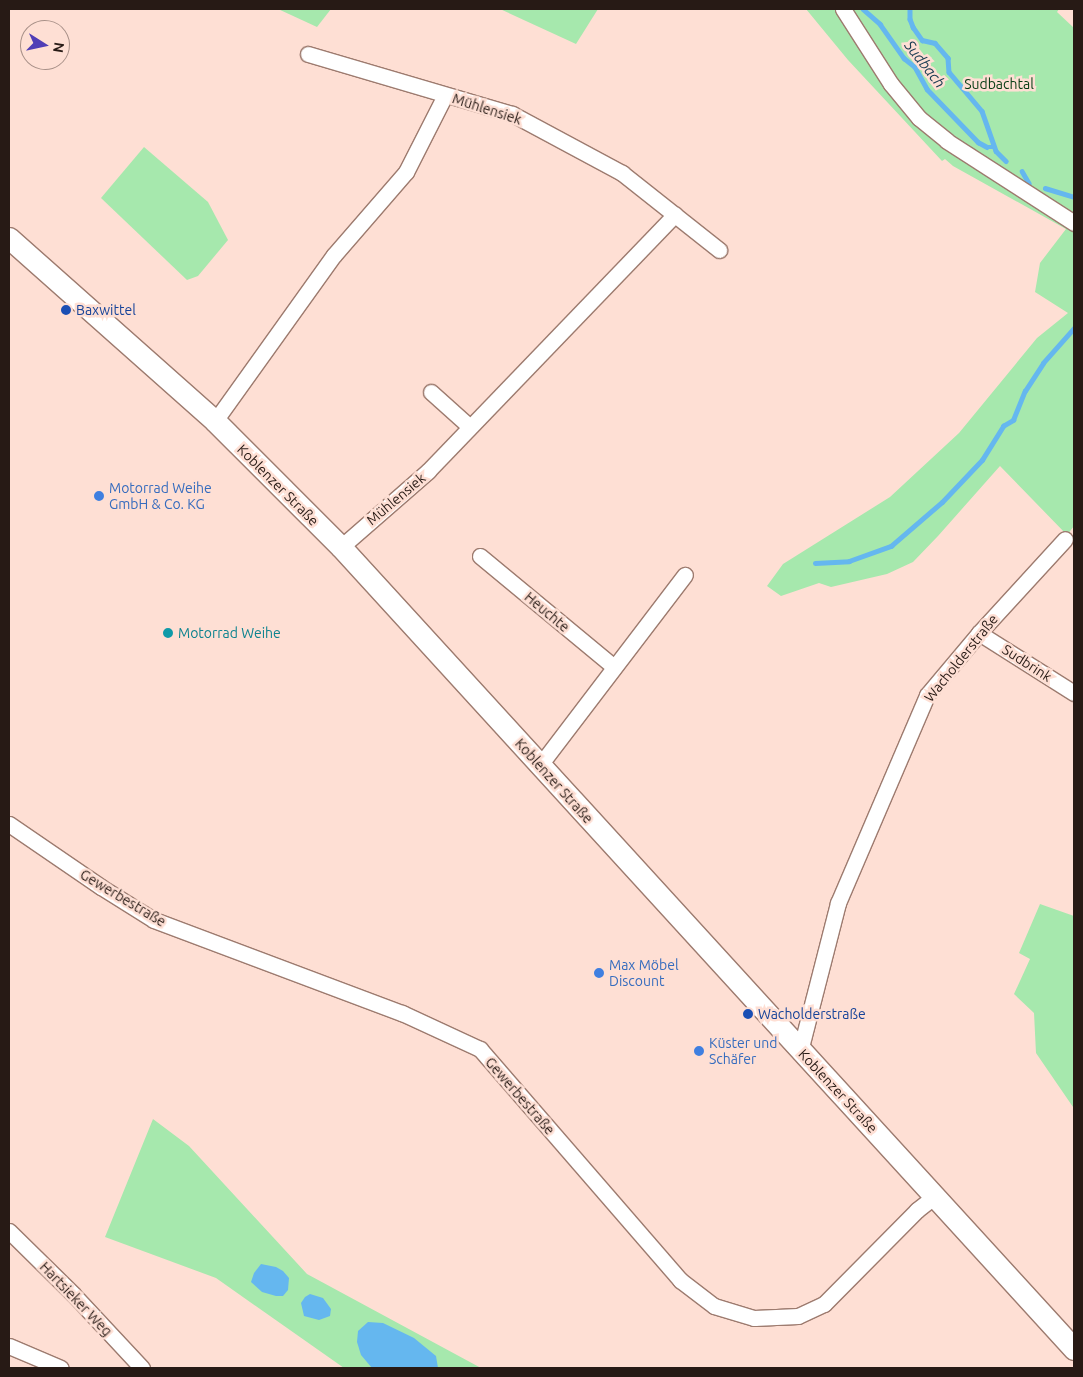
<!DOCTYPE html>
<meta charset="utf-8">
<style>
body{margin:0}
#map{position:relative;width:1083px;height:1377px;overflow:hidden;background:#fedfd4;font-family:Ubuntu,sans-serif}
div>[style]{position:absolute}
.green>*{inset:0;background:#a6e8ad}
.water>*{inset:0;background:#65b7ef}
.stream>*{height:4.5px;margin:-2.25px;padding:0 2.25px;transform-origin:2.25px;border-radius:2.25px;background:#65b7ef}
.roads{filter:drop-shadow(1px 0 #9d7b6f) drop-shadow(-1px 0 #9d7b6f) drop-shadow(0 1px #9d7b6f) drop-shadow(0 -1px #9d7b6f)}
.minor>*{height:15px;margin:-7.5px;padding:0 7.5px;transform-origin:7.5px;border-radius:7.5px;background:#fff}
.secondary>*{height:21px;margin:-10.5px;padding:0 10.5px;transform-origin:10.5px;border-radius:10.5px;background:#fff}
.dots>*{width:14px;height:14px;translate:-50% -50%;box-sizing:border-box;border:2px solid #fedfd4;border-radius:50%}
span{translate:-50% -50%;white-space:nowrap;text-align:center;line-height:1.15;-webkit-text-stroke:5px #fedfd4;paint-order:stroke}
.park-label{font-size:14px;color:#053b13}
.street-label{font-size:14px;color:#271a15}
.transit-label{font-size:14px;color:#164399}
.left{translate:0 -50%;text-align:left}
.shop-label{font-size:14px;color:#366cbe}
.culture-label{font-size:14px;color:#0d838f}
.water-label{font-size:15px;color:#173a51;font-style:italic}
.frame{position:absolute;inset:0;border:10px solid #271a15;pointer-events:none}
.north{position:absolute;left:20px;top:20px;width:50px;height:50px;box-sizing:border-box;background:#fedfd4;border:1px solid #a89088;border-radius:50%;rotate:100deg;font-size:14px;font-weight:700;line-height:20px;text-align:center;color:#271a15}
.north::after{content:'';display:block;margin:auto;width:18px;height:22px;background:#503eb6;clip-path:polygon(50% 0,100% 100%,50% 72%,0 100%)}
</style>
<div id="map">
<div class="green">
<div style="clip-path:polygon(278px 9px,331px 9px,317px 27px)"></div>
<div style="clip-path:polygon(500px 9px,598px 9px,576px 44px)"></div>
<div style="clip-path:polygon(806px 9px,1059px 9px,1057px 12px,1074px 28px,1074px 526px,1067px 535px,1000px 466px,938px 536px,913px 562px,887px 574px,831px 587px,819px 583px,781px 596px,767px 586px,783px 564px,890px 497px,959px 433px,1037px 338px,1068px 313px,1035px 292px,1040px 263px,1066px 229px,953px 166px,945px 159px,942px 161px,848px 60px)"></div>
<div style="clip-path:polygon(144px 147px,208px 202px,228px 240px,198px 276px,187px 280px,101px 198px)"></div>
<div style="clip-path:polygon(1040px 904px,1074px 916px,1073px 1107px,1036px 1053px,1034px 1013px,1014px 994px,1030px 959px,1019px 953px)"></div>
<div style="clip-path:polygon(153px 1119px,189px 1146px,307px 1274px,481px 1368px,344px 1368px,216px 1278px,105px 1237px)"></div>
</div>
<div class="water">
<div style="clip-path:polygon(261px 1264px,276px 1267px,283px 1271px,289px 1278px,288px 1290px,283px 1296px,276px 1296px,262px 1292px,251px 1282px,254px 1273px)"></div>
<div style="clip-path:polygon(310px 1294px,323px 1298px,331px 1309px,330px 1316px,319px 1320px,304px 1316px,301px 1303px,305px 1297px)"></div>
<div style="clip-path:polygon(368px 1322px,383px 1323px,414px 1338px,436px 1356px,438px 1368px,372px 1368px,361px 1355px,357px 1342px,358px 1331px)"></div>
</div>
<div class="stream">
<div style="left:863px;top:9px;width:23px;rotate:41deg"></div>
<div style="left:880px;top:24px;width:42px;rotate:54.8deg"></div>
<div style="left:904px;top:58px;width:14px;rotate:39deg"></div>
<div style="left:915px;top:67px;width:25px;rotate:61deg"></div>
<div style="left:927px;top:89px;width:74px;rotate:46.1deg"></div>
<div style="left:978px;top:142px;width:10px;rotate:29deg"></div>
<div style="left:987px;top:147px;width:7px"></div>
<div style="left:910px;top:9px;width:10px;rotate:90deg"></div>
<div style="left:910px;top:19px;width:9px;rotate:69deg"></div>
<div style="left:913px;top:27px;width:16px;rotate:55deg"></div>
<div style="left:922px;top:40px;width:13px;rotate:13deg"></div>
<div style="left:935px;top:43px;width:20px;rotate:49deg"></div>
<div style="left:948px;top:58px;width:14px;rotate:86deg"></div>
<div style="left:949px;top:72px;width:51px;rotate:49.8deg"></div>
<div style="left:982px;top:111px;width:42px;rotate:70.7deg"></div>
<div style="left:996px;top:151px;width:14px;rotate:45deg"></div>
<div style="left:1022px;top:171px;width:14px;rotate:60deg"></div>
<div style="left:1045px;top:188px;width:30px;rotate:17deg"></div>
<div style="left:815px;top:563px;width:34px;rotate:-3deg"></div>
<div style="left:849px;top:561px;width:45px;rotate:-19.7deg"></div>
<div style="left:891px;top:546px;width:67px;rotate:-40.8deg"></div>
<div style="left:942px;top:502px;width:58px;rotate:-46.4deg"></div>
<div style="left:982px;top:460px;width:40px;rotate:-58deg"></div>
<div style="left:1003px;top:426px;width:12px;rotate:-31deg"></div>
<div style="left:1013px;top:420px;width:31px;rotate:-68deg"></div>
<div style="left:1025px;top:391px;width:33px;rotate:-57deg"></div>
<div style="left:1043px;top:363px;width:47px;rotate:-48.5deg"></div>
</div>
<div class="roads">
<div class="minor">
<div style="left:843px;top:9px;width:89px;rotate:57.4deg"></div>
<div style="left:891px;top:84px;width:44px;rotate:50.5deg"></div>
<div style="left:919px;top:118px;width:36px;rotate:39deg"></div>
<div style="left:947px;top:141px;width:151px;rotate:32.8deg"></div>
<div style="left:308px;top:54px;width:213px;rotate:16.4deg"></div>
<div style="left:512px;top:114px;width:125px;rotate:28.2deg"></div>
<div style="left:622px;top:173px;width:124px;rotate:38.4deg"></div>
<div style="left:431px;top:392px;width:52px;rotate:41.9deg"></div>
<div style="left:215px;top:421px;width:204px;rotate:-54.4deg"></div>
<div style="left:334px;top:255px;width:110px;rotate:-49.1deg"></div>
<div style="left:406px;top:172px;width:86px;rotate:-63.1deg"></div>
<div style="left:341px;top:547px;width:116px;rotate:-41.1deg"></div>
<div style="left:428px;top:471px;width:356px;rotate:-46.1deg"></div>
<div style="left:480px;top:556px;width:174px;rotate:39.6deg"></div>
<div style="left:979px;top:633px;width:112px;rotate:32.3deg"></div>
<div style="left:540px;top:765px;width:239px;rotate:-52.7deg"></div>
<div style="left:9px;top:824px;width:112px;rotate:34.4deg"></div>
<div style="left:101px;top:887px;width:62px;rotate:31.9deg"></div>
<div style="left:154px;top:920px;width:265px;rotate:20.6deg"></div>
<div style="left:402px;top:1013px;width:86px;rotate:24.8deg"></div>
<div style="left:480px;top:1049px;width:306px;rotate:49.1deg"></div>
<div style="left:680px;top:1280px;width:43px;rotate:37.4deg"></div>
<div style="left:714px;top:1306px;width:42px;rotate:16.7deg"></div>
<div style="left:754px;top:1318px;width:44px;rotate:-2.6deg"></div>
<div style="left:798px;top:1316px;width:29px;rotate:-25deg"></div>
<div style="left:824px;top:1304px;width:132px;rotate:-45.3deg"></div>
<div style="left:917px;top:1210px;width:23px;rotate:-38deg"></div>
<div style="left:800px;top:1051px;width:153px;rotate:-75.6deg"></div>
<div style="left:838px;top:903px;width:226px;rotate:-66.8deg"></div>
<div style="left:927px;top:695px;width:81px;rotate:-50deg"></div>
<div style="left:979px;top:633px;width:127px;rotate:-47.5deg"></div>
<div style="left:9px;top:1231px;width:90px;rotate:44.5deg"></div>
<div style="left:73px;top:1294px;width:101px;rotate:47deg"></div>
<div style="left:9px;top:1346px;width:56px;rotate:22.9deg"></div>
</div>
<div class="secondary">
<div style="left:9px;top:238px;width:276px;rotate:41.6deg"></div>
<div style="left:215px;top:421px;width:178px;rotate:45deg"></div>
<div style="left:341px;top:547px;width:1087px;rotate:47.57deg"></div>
</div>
</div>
<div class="dots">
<div style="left:66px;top:310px;background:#1a4fb4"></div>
<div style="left:99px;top:496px;background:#3f7fe0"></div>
<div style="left:168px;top:633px;background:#0f9aa8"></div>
<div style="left:599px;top:973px;background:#3f7fe0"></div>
<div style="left:748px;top:1014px;background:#1a4fb4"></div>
<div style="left:699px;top:1051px;background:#3f7fe0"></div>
</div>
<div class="park-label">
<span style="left:999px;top:84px">Sudbachtal</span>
</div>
<div class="street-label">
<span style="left:487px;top:109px;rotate:18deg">Mühlensiek</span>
<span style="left:278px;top:485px;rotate:45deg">Koblenzer Straße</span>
<span style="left:396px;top:499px;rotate:-40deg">Mühlensiek</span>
<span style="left:547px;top:612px;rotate:40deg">Heuchte</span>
<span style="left:961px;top:658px;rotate:-51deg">Wacholderstraße</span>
<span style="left:1027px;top:663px;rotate:33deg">Sudbrink</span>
<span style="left:554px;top:781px;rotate:48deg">Koblenzer Straße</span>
<span style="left:123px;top:898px;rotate:31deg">Gewerbestraße</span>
<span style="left:838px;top:1091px;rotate:47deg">Koblenzer Straße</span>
<span style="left:520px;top:1096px;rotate:49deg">Gewerbestraße</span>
<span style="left:76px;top:1299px;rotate:46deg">Hartsieker Weg</span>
</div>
<div class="transit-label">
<span class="left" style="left:76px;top:310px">Baxwittel</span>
<span class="left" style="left:758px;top:1014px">Wacholderstraße</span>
</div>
<div class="shop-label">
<span class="left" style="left:109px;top:496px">Motorrad Weihe<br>GmbH &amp; Co. KG</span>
<span class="left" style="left:609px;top:973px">Max Möbel<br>Discount</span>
<span class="left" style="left:709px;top:1051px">Küster und<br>Schäfer</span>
</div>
<div class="culture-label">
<span class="left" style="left:178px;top:633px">Motorrad Weihe</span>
</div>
<div class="water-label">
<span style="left:925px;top:64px;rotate:52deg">Sudbach</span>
</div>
<div class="frame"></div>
<div class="north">N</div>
</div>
